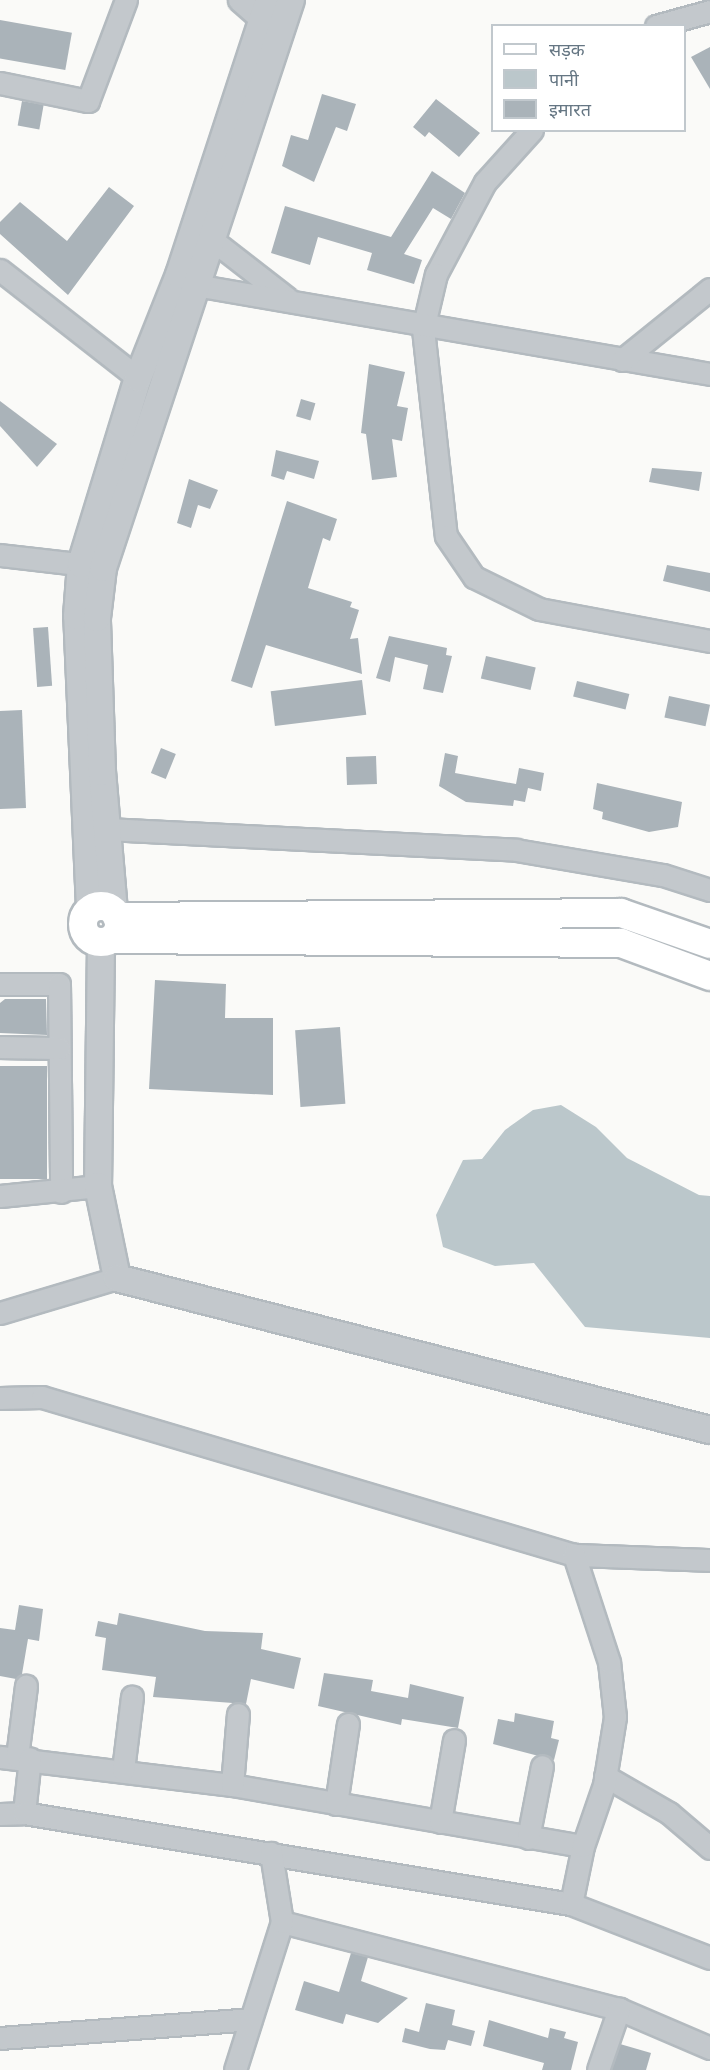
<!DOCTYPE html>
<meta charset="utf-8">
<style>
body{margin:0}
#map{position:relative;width:710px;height:2070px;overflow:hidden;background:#fafaf8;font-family:"Titillium Web","Noto Sans Devanagari",sans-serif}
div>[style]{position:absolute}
.water>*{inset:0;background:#bbc7cb}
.building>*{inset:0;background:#aab3b9;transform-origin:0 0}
.roads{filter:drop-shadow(2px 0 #b3babf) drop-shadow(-2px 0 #b3babf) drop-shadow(0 2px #b3babf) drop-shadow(0 -2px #b3babf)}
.minor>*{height:21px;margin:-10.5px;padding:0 10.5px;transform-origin:10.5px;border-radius:10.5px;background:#c3c8cc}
.tertiary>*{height:26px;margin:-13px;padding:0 13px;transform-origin:13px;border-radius:13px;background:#c3c8cc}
.secondary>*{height:28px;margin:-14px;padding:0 14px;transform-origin:14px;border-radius:14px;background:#fff}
.secondary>.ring{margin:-14px;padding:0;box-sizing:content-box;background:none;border:28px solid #fff;border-radius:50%}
span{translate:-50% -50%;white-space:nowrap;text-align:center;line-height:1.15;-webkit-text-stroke:6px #fff;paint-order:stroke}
.legend{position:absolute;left:491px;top:24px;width:195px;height:108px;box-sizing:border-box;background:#fff;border:2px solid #c1c8cd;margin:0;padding:8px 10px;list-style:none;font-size:18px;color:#657683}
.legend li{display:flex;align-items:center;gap:12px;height:30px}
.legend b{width:30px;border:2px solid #c1c8cd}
</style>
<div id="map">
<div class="water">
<div style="clip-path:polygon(561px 1105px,596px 1127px,627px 1158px,699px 1195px,710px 1196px,710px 1338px,585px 1327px,534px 1263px,495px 1266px,443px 1247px,436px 1215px,463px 1160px,482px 1159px,505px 1130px,533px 1110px)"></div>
</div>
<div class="building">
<div style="left:0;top:20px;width:73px;height:38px;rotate:10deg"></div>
<div style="clip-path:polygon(710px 47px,710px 89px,691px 57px)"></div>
<div style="clip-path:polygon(322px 94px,356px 104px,347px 131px,336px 127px,314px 182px,282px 166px,291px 135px,308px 140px)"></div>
<div style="clip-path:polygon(436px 99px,480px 133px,459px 157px,429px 132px,425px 137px,413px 127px)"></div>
<div style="left:22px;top:101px;width:22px;height:25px;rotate:10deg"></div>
<div style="clip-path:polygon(432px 171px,465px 193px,451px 219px,433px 208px,404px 254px,422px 260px,414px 284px,367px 270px,372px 253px,318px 237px,310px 265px,271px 253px,285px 206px,391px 237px)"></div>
<div style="clip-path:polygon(109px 187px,134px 206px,68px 295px,0 234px,0 222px,20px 202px,67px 241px)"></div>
<div style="clip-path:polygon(369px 364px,405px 372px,397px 406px,408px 408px,402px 441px,392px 439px,397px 477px,372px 480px,366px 434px,361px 433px)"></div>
<div style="left:301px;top:399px;width:15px;height:18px;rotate:16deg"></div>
<div style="clip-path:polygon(0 401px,57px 444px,37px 467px,0 426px)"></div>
<div style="clip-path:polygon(276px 450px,319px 461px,314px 479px,287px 471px,284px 480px,271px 476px)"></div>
<div style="clip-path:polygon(652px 468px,702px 472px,699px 491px,649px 482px)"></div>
<div style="clip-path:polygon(189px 479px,218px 490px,210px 509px,198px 505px,191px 528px,177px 523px)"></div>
<div style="clip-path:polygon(287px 501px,337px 519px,330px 541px,323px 538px,308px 588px,352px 602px,350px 607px,359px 610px,350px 639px,358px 638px,362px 674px,266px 645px,252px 688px,231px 681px)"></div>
<div style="clip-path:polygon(667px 565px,710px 573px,710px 592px,663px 581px)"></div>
<div style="left:48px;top:627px;width:59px;height:15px;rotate:86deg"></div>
<div style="clip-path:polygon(389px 636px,447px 648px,446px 655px,452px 656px,443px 693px,423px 689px,428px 665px,395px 657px,390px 682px,376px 678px)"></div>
<div style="left:486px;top:656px;width:51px;height:23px;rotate:13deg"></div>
<div style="left:362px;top:680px;width:35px;height:92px;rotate:83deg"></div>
<div style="left:577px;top:681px;width:54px;height:16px;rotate:14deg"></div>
<div style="left:669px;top:696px;width:42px;height:22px;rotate:12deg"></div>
<div style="clip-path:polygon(22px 710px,26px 808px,0 809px,0 711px)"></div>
<div style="left:161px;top:748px;width:16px;height:27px;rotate:22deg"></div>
<div style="clip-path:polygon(445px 753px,458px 756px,455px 773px,516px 784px,519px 768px,544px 773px,541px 791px,528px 788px,525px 802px,514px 800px,513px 806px,466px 802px,439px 786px)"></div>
<div style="left:376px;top:756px;width:28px;height:30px;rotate:88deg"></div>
<div style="clip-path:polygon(597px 783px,682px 802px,678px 827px,649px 832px,602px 819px,603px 812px,593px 809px)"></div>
<div style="clip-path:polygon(155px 980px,226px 984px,225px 1018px,273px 1018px,273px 1095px,149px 1089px)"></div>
<div style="clip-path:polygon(5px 999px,46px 999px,47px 1035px,0 1033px,0 1003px)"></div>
<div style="left:340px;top:1027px;width:77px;height:45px;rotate:86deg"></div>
<div style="left:0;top:1066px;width:47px;height:113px"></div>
<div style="clip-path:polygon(19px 1605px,43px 1609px,39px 1641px,28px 1639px,22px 1674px,16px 1679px,0 1676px,0 1628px,15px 1630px)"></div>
<div style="clip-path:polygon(119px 1613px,205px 1631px,263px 1633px,261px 1649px,301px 1658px,294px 1689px,251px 1679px,246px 1704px,153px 1697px,156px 1677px,102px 1670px,106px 1638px,95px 1636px,98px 1621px,117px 1625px)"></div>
<div style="clip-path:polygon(324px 1673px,373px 1680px,371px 1691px,408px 1698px,410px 1684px,464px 1697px,458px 1728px,402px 1719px,401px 1725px,318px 1706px)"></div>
<div style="clip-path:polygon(515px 1713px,554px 1721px,551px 1738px,559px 1740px,554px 1760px,493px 1744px,498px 1719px,514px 1722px)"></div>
<div style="clip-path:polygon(351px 1953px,368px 1957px,361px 1981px,408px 1998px,378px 2023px,346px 2014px,343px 2024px,295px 2010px,304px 1981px,339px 1992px)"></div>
<div style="clip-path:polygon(426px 2003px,455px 2010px,452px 2025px,475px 2031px,471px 2046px,448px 2040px,445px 2050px,430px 2049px,402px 2042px,405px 2028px,419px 2032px)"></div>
<div style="clip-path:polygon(489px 2020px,548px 2038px,550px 2028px,566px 2032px,564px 2038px,578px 2042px,571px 2070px,542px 2070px,544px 2063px,483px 2046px)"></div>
<div style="clip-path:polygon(620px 2044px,651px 2053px,646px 2070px,611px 2070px)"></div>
</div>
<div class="roads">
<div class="minor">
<div style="left:239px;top:0;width:44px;rotate:41.3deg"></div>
<div style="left:656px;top:26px;width:56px;rotate:-15.5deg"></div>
<div style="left:0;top:83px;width:90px;rotate:11.6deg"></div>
<div style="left:88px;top:101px;width:108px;rotate:-69.4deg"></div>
<div style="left:532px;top:130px;width:70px;rotate:132.1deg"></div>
<div style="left:485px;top:182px;width:104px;rotate:118deg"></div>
<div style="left:436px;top:274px;width:57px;rotate:103.3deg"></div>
<div style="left:423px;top:329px;width:208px;rotate:83.7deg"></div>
<div style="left:446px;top:536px;width:50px;rotate:55.7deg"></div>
<div style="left:474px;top:577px;width:72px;rotate:26.2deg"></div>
<div style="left:539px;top:609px;width:174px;rotate:10.6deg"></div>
<div style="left:211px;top:239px;width:96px;rotate:37.8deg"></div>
<div style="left:0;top:270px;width:175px;rotate:38deg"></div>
<div style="left:195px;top:285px;width:523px;rotate:9.8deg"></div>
<div style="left:622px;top:360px;width:113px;rotate:-38.9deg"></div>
<div style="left:0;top:555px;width:96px;rotate:6.6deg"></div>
<div style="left:107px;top:829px;width:410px;rotate:2.9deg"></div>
<div style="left:516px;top:850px;width:149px;rotate:9.7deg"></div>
<div style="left:663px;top:875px;width:49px;rotate:17.7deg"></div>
<div style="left:0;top:984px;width:59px"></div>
<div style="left:59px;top:984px;width:208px;rotate:89.4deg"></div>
<div style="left:0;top:1047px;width:59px;rotate:1deg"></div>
<div style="left:0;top:1196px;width:99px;rotate:-5.8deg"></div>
<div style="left:0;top:1313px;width:122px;rotate:-16.7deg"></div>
<div style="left:0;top:1398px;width:42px;rotate:-1.4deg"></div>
<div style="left:42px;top:1397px;width:555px;rotate:16.54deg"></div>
<div style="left:574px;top:1555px;width:136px;rotate:2.1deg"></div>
<div style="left:0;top:1757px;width:234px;rotate:6.9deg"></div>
<div style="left:232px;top:1785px;width:356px;rotate:9.9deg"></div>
<div style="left:17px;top:1757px;width:72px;rotate:-82.8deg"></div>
<div style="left:123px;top:1770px;width:74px;rotate:-83deg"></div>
<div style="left:605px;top:1776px;width:74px;rotate:30deg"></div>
<div style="left:669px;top:1813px;width:54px;rotate:40.5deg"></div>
<div style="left:232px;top:1785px;width:71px;rotate:-85.2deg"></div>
<div style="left:336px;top:1804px;width:81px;rotate:-81.5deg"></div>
<div style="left:24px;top:1813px;width:55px;rotate:-83.8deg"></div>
<div style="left:0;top:1814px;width:24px;rotate:-2deg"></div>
<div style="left:24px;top:1813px;width:555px;rotate:9.45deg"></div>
<div style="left:571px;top:1904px;width:149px;rotate:21.2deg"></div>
<div style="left:440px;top:1822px;width:83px;rotate:-80.3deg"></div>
<div style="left:528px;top:1838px;width:73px;rotate:-79deg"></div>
<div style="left:571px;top:1904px;width:59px;rotate:-78.3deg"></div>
<div style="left:583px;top:1846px;width:65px;rotate:-71deg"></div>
<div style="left:604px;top:1785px;width:69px;rotate:-80.8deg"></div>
<div style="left:615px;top:1717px;width:55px;rotate:-96.2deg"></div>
<div style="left:609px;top:1662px;width:113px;rotate:-108.1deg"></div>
<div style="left:282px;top:1922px;width:348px;rotate:14.5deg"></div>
<div style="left:619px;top:2009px;width:99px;rotate:23.2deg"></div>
<div style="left:0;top:2038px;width:251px;rotate:-4.3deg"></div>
<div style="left:235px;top:2070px;width:155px;rotate:-72.4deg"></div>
<div style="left:282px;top:1922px;width:70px;rotate:-99.1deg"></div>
<div style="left:598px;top:2070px;width:65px;rotate:-71deg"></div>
</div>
<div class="tertiary">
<div style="left:90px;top:909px;width:293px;rotate:-92.5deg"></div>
<div style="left:77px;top:616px;width:52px;rotate:-85.6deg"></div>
<div style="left:81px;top:564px;width:195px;rotate:-73deg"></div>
<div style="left:138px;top:378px;width:111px;rotate:-68.3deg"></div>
<div style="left:179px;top:275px;width:289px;rotate:-71.9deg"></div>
<div style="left:114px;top:911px;width:140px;rotate:-94.9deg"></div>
<div style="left:102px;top:772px;width:154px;rotate:-91.9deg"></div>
<div style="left:97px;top:618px;width:50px;rotate:-83.2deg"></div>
<div style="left:103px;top:568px;width:598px;rotate:-71.69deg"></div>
<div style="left:101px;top:943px;width:243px;rotate:90.7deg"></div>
<div style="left:98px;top:1186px;width:94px;rotate:78.3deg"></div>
<div style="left:117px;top:1278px;width:612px;rotate:14.38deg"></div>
</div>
<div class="secondary">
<div class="ring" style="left:83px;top:906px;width:8px;height:8px"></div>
<div style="left:117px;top:917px;width:504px;rotate:-0.45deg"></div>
<div style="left:621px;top:913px;width:94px;rotate:19.2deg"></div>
<div style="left:113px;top:939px;width:508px;rotate:0.45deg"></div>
<div style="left:621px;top:943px;width:95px;rotate:20.3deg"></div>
</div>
</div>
<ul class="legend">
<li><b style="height:8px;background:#fff"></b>सड़क</li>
<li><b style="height:16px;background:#bbc7cb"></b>पानी</li>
<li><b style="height:16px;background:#aab3b9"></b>इमारत</li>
</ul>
</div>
